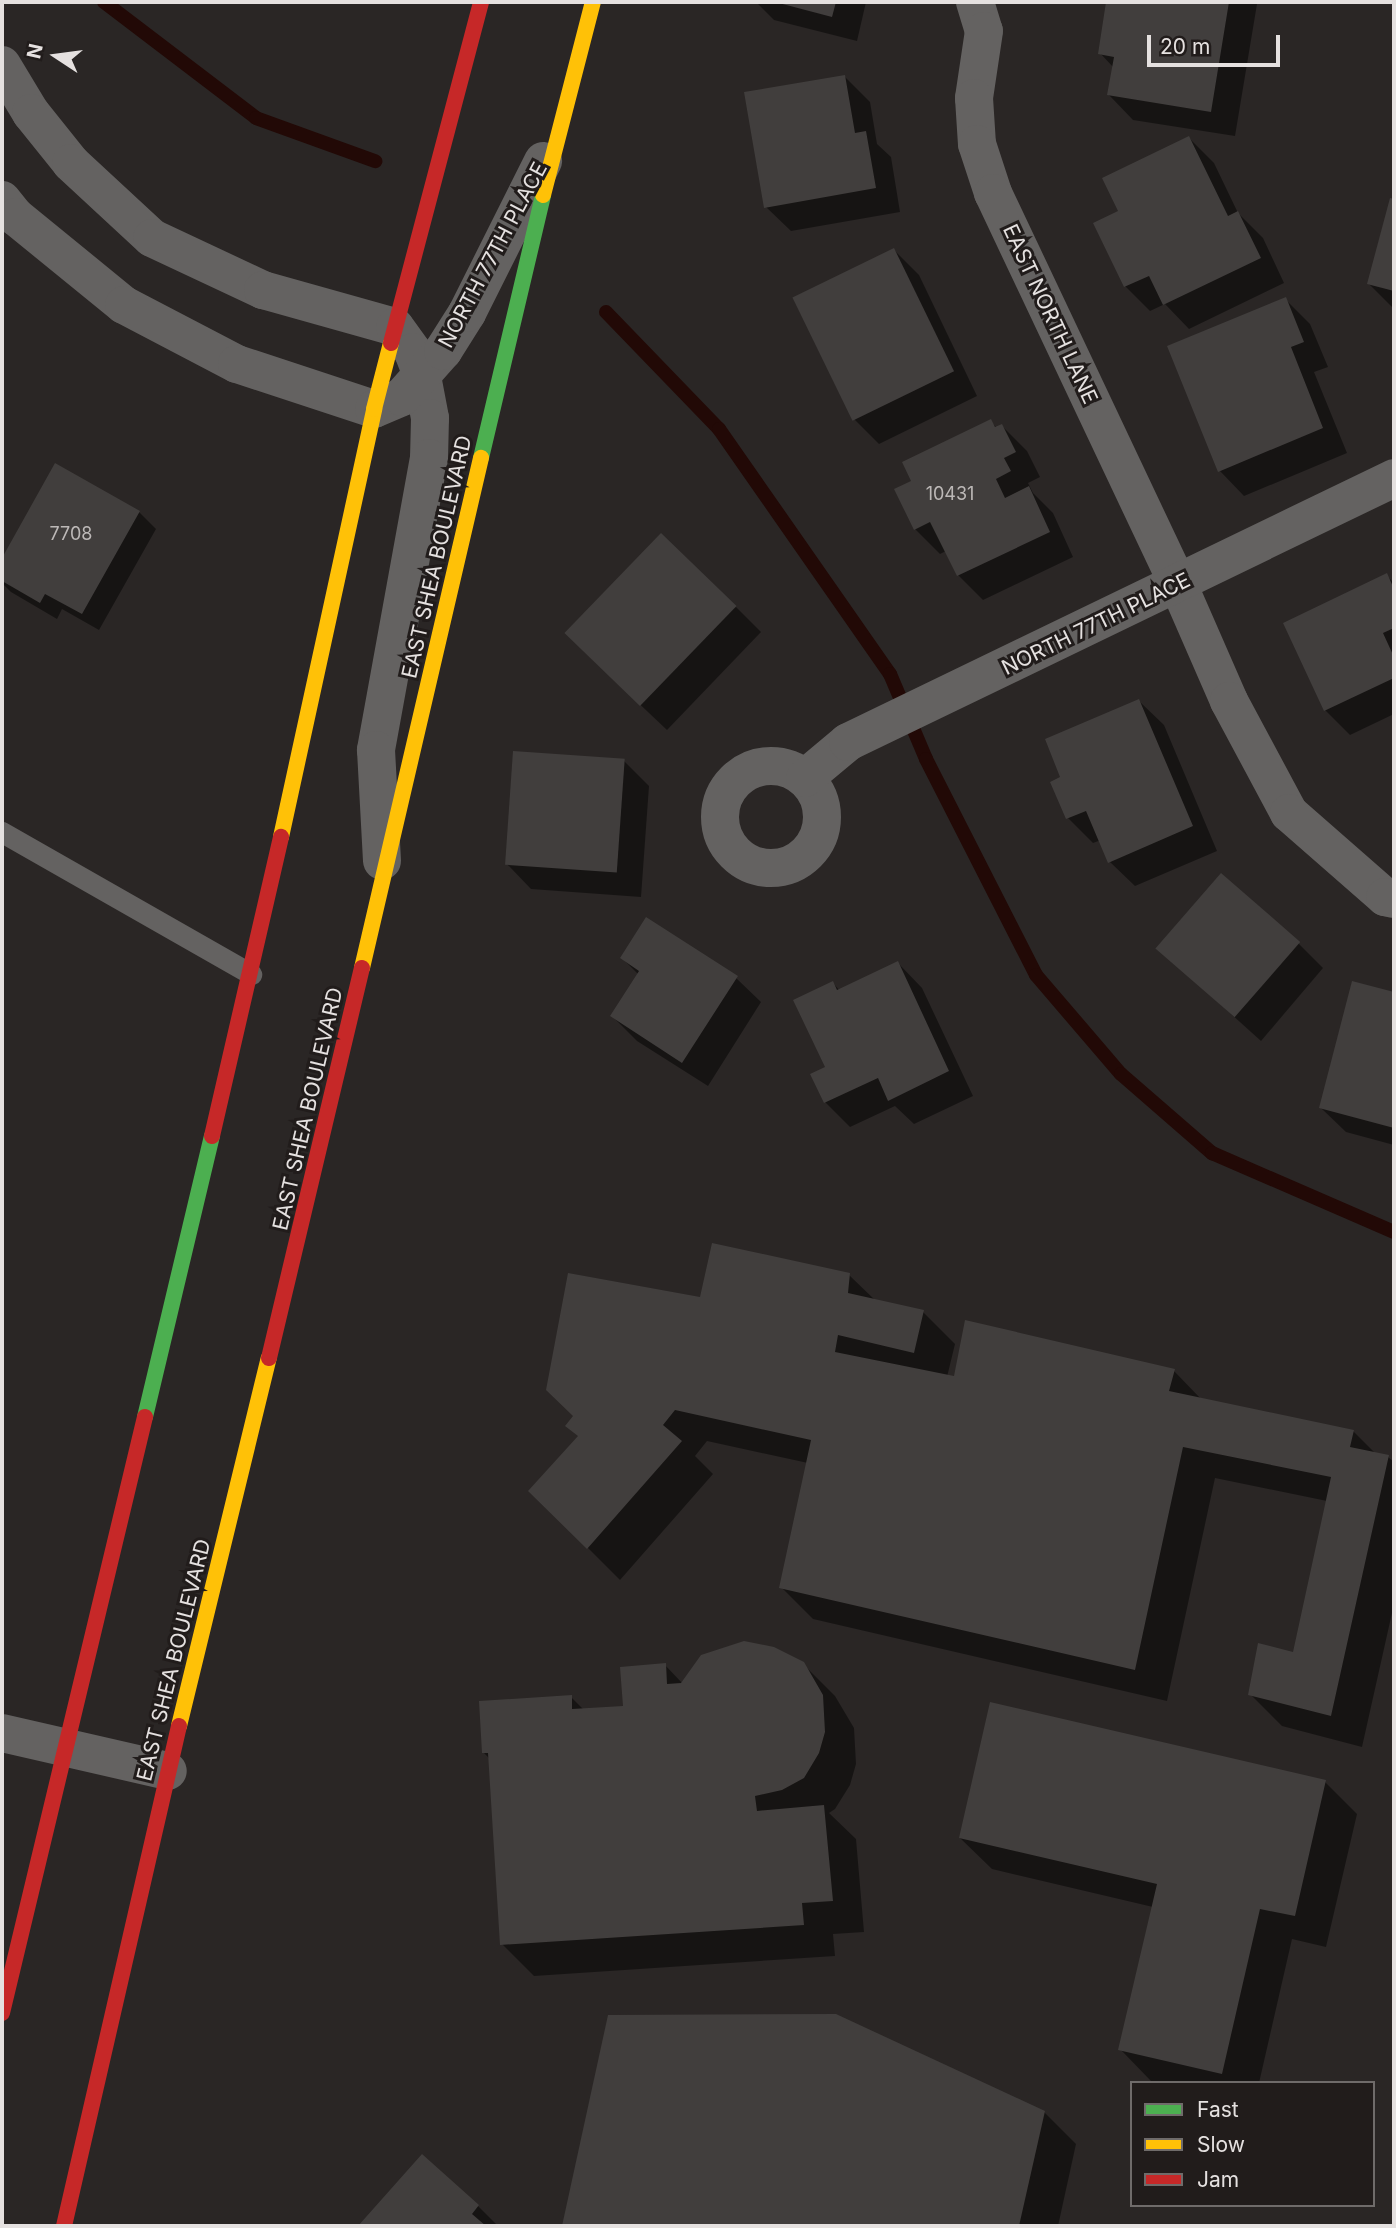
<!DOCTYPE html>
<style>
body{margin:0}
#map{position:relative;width:1396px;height:2228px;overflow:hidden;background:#2a2625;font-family:Inter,sans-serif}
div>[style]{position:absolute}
.shadow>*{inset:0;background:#0007}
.stream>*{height:14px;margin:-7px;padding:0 7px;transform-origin:7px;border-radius:7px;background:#220906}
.building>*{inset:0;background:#413e3d;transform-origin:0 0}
.lane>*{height:21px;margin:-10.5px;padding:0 10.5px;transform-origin:10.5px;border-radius:10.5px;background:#646261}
.street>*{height:38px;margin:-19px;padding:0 19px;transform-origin:19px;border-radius:19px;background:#646261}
.street>.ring{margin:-19px;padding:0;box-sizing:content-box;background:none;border:38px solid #646261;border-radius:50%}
.fast>*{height:16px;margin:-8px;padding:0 8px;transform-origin:8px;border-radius:8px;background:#4caf50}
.slow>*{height:16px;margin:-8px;padding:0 8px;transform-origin:8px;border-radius:8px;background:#ffc107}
.jam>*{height:16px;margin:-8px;padding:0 8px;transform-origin:8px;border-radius:8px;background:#c62828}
span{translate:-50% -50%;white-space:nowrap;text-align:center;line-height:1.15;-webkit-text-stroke:6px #211c1b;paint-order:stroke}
.number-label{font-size:18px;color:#bcb8b7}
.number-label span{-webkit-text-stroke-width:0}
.street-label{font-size:21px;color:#e5e1e0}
.frame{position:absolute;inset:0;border:4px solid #e5e1e0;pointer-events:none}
.legend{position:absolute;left:1130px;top:2081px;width:245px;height:126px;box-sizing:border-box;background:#211c1b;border:2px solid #6f6b6a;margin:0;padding:9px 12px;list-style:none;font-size:21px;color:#e5e1e0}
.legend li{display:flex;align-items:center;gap:14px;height:35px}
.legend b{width:35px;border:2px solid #6f6b6a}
.north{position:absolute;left:21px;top:21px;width:70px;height:70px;-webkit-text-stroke:5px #211c1b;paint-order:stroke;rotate:283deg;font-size:19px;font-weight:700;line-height:28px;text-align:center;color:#e5e1e0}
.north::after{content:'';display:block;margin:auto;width:24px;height:32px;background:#e5e1e0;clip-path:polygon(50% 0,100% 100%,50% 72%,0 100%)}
.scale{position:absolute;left:1147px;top:35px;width:133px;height:32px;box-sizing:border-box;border:4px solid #e5e1e0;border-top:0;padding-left:9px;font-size:21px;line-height:24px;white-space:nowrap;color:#e5e1e0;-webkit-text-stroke:5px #211c1b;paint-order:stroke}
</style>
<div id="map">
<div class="shadow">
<div style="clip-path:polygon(756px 2px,866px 2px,857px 41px,774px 20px)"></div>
<div style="clip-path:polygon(1108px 2px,1257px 4px,1235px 136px,1133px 120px,1109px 95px,1113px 67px,1100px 53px)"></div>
<div style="clip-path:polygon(845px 77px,870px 102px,877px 144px,891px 157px,900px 212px,791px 231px,766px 207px)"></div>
<div style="clip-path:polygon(1189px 138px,1214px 163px,1238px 213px,1263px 238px,1284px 283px,1189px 329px,1165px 304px,1150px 311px,1125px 286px,1120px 212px)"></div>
<div style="clip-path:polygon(1391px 200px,1394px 201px,1394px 309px,1369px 284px)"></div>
<div style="clip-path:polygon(894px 250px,919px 275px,977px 396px,879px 444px,854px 419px,796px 298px)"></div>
<div style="clip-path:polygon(1285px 299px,1310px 324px,1328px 367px,1314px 372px,1347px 453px,1244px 496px,1220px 471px)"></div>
<div style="clip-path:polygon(990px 421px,997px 428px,1002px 426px,1027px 451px,1040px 477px,1028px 483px,1033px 493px,1053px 513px,1073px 557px,983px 600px,958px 575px,946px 551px,940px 554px,915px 529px,914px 482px)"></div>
<div style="clip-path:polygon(56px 465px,139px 512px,156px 529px,99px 630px,62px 609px,57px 619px,11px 592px,2px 583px,2px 561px)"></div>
<div style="clip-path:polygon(1387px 576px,1394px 583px,1394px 714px,1350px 735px,1325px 710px)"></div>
<div style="clip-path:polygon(736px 607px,761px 632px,667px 730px,592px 659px)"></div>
<div style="clip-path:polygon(1139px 701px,1164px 725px,1217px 851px,1135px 886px,1110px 862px,1101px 840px,1093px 843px,1068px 818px,1052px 782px,1063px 778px)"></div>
<div style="clip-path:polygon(624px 761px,649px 786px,641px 897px,531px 889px,507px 864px)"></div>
<div style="clip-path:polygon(1298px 943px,1323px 968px,1261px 1041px,1159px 949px)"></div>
<div style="clip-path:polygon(622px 958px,736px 978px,761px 1002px,708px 1086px,637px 1041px,612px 1016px,639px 975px)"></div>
<div style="clip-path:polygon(898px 963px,922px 988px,973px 1096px,914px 1124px,895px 1106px,850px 1127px,825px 1102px,833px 983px,840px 991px)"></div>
<div style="clip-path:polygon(1354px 983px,1394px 994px,1394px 1145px,1346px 1132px,1321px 1108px)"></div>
<div style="clip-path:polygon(849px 1275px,876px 1301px,923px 1312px,955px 1344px,947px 1377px,1174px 1371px,1202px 1400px,1353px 1431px,1376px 1454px,1388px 1457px,1394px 1462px,1394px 1604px,1362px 1747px,1282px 1726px,1250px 1694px,1294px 1654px,1327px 1501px,1215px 1478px,1167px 1701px,813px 1619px,781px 1587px,808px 1463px,707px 1441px,695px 1456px,713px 1474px,620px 1580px,531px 1491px,702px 1299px)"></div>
<div style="clip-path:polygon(803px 1664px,835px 1696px,854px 1728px,856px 1764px,850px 1785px,835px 1809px,829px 1813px,856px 1839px,864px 1932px,833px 1934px,835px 1956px,534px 1976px,502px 1944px,490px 1759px,484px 1753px,571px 1697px,584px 1710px,625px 1707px,665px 1665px,683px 1684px)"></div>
<div style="clip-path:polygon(1325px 1782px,1357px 1814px,1326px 1947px,1292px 1939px,1259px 2083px,1151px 2081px,1120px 2049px,1153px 1907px,992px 1869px,960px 1838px)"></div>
<div style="clip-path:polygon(609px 2016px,1044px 2112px,1076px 2144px,1058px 2226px,564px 2226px)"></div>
<div style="clip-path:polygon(422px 2157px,478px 2206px,498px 2226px,360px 2226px)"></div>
</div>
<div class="stream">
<div style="left:104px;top:2px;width:191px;rotate:37.3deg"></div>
<div style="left:256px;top:118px;width:127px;rotate:19.9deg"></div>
<div style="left:606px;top:312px;width:163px;rotate:46deg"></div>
<div style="left:719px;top:429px;width:299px;rotate:55.1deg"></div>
<div style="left:890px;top:674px;width:92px;rotate:67deg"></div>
<div style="left:926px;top:759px;width:242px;rotate:63deg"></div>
<div style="left:1036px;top:975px;width:130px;rotate:49.4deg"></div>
<div style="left:1121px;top:1074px;width:121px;rotate:41deg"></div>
<div style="left:1212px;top:1153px;width:198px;rotate:23.5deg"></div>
</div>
<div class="building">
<div style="clip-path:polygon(775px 2px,836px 2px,832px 17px)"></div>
<div style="clip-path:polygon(1106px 2px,1229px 2px,1211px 112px,1107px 95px,1114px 57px,1098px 54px)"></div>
<div style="clip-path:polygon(845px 75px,855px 133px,866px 131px,876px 188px,764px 208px,744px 92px)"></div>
<div style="clip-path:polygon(1189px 136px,1228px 216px,1238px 211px,1261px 258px,1163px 305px,1149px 276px,1124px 287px,1093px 223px,1118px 211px,1102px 178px)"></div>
<div style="clip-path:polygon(1390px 198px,1394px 199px,1394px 291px,1367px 284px)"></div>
<div style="left:894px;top:248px;width:137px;height:113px;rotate:64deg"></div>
<div style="clip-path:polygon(1286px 297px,1304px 342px,1291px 347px,1323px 428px,1218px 472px,1167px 346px)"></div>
<div style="clip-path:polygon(991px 419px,995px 427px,1002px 424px,1016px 452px,1004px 458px,1011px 471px,996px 479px,1005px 498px,1029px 486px,1050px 532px,957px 576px,930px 522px,914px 530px,894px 489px,911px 481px,902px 462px)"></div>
<div style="clip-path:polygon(55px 463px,140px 511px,82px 614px,45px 594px,40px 603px,2px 581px,2px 558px)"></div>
<div style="left:661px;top:533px;width:105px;height:139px;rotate:44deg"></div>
<div style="clip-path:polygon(1387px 573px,1394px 589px,1394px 628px,1383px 633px,1394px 657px,1394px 678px,1324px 711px,1283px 623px)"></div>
<div style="clip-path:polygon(1139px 699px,1193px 826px,1108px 863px,1086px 811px,1066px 819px,1050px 782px,1060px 777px,1045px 739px)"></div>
<div style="left:513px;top:751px;width:112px;height:114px;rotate:4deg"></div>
<div style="left:1221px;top:873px;width:105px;height:100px;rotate:41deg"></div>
<div style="clip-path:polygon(646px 917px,738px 976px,682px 1063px,610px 1016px,639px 971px,620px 958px)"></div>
<div style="clip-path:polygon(898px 961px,949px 1071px,888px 1101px,878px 1078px,824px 1103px,810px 1074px,825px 1067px,793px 1000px,833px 981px,837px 990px)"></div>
<div style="clip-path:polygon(1352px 981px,1394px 992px,1394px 1128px,1319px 1108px)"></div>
<div style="clip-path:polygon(712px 1243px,850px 1273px,848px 1293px,924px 1310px,914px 1353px,838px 1335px,835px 1352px,954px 1376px,965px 1320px,1175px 1369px,1169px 1391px,1354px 1430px,1350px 1447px,1389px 1455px,1331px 1716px,1248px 1695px,1258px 1643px,1293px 1652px,1331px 1477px,1183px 1447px,1135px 1670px,779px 1588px,811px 1440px,675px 1410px,663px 1425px,682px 1441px,587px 1549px,528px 1491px,578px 1436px,565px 1426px,573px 1416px,546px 1390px,568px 1273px,700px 1297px)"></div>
<div style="clip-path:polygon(744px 1641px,774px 1647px,804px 1662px,823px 1695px,825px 1732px,819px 1753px,804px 1778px,782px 1790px,755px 1796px,757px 1811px,824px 1805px,833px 1901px,802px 1903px,804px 1925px,500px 1945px,488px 1753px,482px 1753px,479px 1701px,572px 1695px,572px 1709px,623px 1706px,620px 1667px,666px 1663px,667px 1684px,681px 1683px,701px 1655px)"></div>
<div style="clip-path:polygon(990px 1702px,1326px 1780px,1295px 1916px,1260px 1909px,1222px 2074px,1118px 2050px,1157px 1884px,959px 1838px)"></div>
<div style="clip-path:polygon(836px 2014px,1045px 2111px,1019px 2226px,562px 2226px,608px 2015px)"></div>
<div style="clip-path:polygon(422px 2154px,479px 2205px,472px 2214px,486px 2226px,358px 2226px)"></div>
</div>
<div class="lane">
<div style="left:2px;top:832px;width:287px;rotate:29.7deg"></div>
</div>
<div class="street">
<div style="left:975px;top:2px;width:30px;rotate:73deg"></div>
<div style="left:984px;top:31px;width:68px;rotate:98.5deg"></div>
<div style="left:974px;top:98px;width:46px;rotate:86.3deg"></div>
<div style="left:977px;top:144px;width:52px;rotate:71.9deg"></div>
<div style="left:993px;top:193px;width:433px;rotate:64.7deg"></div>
<div style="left:1178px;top:584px;width:128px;rotate:66.4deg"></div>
<div style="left:1229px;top:701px;width:127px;rotate:61.8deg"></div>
<div style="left:1289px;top:813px;width:128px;rotate:41.2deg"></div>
<div style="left:1385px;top:897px;width:9px;rotate:13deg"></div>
<div style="left:2px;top:65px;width:56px;rotate:58.9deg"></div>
<div style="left:31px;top:113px;width:64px;rotate:51.3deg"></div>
<div style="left:71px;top:163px;width:110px;rotate:42.8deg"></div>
<div style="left:152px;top:238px;width:123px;rotate:25.1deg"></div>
<div style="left:263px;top:290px;width:137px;rotate:15.7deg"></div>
<div style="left:395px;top:327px;width:31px;rotate:54deg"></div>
<div style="left:413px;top:352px;width:26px;rotate:69deg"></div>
<div style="left:422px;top:376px;width:43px;rotate:79.2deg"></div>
<div style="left:430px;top:418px;width:40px;rotate:91.4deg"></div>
<div style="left:429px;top:458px;width:297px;rotate:100.3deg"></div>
<div style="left:376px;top:750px;width:111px;rotate:86.9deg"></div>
<div style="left:2px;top:200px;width:22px;rotate:51deg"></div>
<div style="left:16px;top:217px;width:139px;rotate:39.2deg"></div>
<div style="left:124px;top:305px;width:127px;rotate:27.6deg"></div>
<div style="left:237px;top:364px;width:144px;rotate:18.2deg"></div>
<div style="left:374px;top:409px;width:30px;rotate:-23deg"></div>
<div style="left:402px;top:397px;width:62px;rotate:-48.3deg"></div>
<div style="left:443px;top:351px;width:45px;rotate:-57.7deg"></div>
<div style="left:467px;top:313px;width:170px;rotate:-63.4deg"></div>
<div class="ring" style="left:720px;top:766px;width:64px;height:64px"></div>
<div style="left:805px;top:778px;width:56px;rotate:-39.9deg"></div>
<div style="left:848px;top:742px;width:606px;rotate:-25.8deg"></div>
<div style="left:2px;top:1733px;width:170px;rotate:12.9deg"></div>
</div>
<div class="fast">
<div style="left:481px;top:458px;width:270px;rotate:-76.7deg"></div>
<div style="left:145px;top:1417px;width:289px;rotate:-76.6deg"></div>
</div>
<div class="slow">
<div style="left:543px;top:195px;width:199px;rotate:-75.5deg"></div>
<div style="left:281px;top:837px;width:438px;rotate:-77.7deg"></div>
<div style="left:374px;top:409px;width:68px;rotate:-75.6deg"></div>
<div style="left:362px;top:968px;width:524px;rotate:-76.87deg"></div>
<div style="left:179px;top:1726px;width:379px;rotate:-76.3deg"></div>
</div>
<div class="jam">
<div style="left:391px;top:343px;width:353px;rotate:-75.2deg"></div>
<div style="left:212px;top:1136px;width:307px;rotate:-77deg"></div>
<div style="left:269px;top:1358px;width:401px;rotate:-76.6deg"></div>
<div style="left:2px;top:2013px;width:613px;rotate:-76.51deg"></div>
<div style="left:64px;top:2226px;width:513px;rotate:-77.05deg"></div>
</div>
<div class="number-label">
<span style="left:950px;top:494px">10431</span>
<span style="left:71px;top:534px">7708</span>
</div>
<div class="street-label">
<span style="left:493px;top:255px;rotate:-62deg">NORTH 77TH PLACE</span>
<span style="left:1050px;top:314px;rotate:65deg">EAST NORTH LANE</span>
<span style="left:437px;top:557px;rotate:-77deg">EAST SHEA BOULEVARD</span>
<span style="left:1096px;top:624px;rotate:-26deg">NORTH 77TH PLACE</span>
<span style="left:308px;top:1109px;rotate:-77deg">EAST SHEA BOULEVARD</span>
<span style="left:174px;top:1660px;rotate:-76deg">EAST SHEA BOULEVARD</span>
</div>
<div class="frame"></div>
<ul class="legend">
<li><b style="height:9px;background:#4caf50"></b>Fast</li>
<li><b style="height:9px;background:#ffc107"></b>Slow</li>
<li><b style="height:9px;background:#c62828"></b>Jam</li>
</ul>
<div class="north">N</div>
<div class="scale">20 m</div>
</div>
